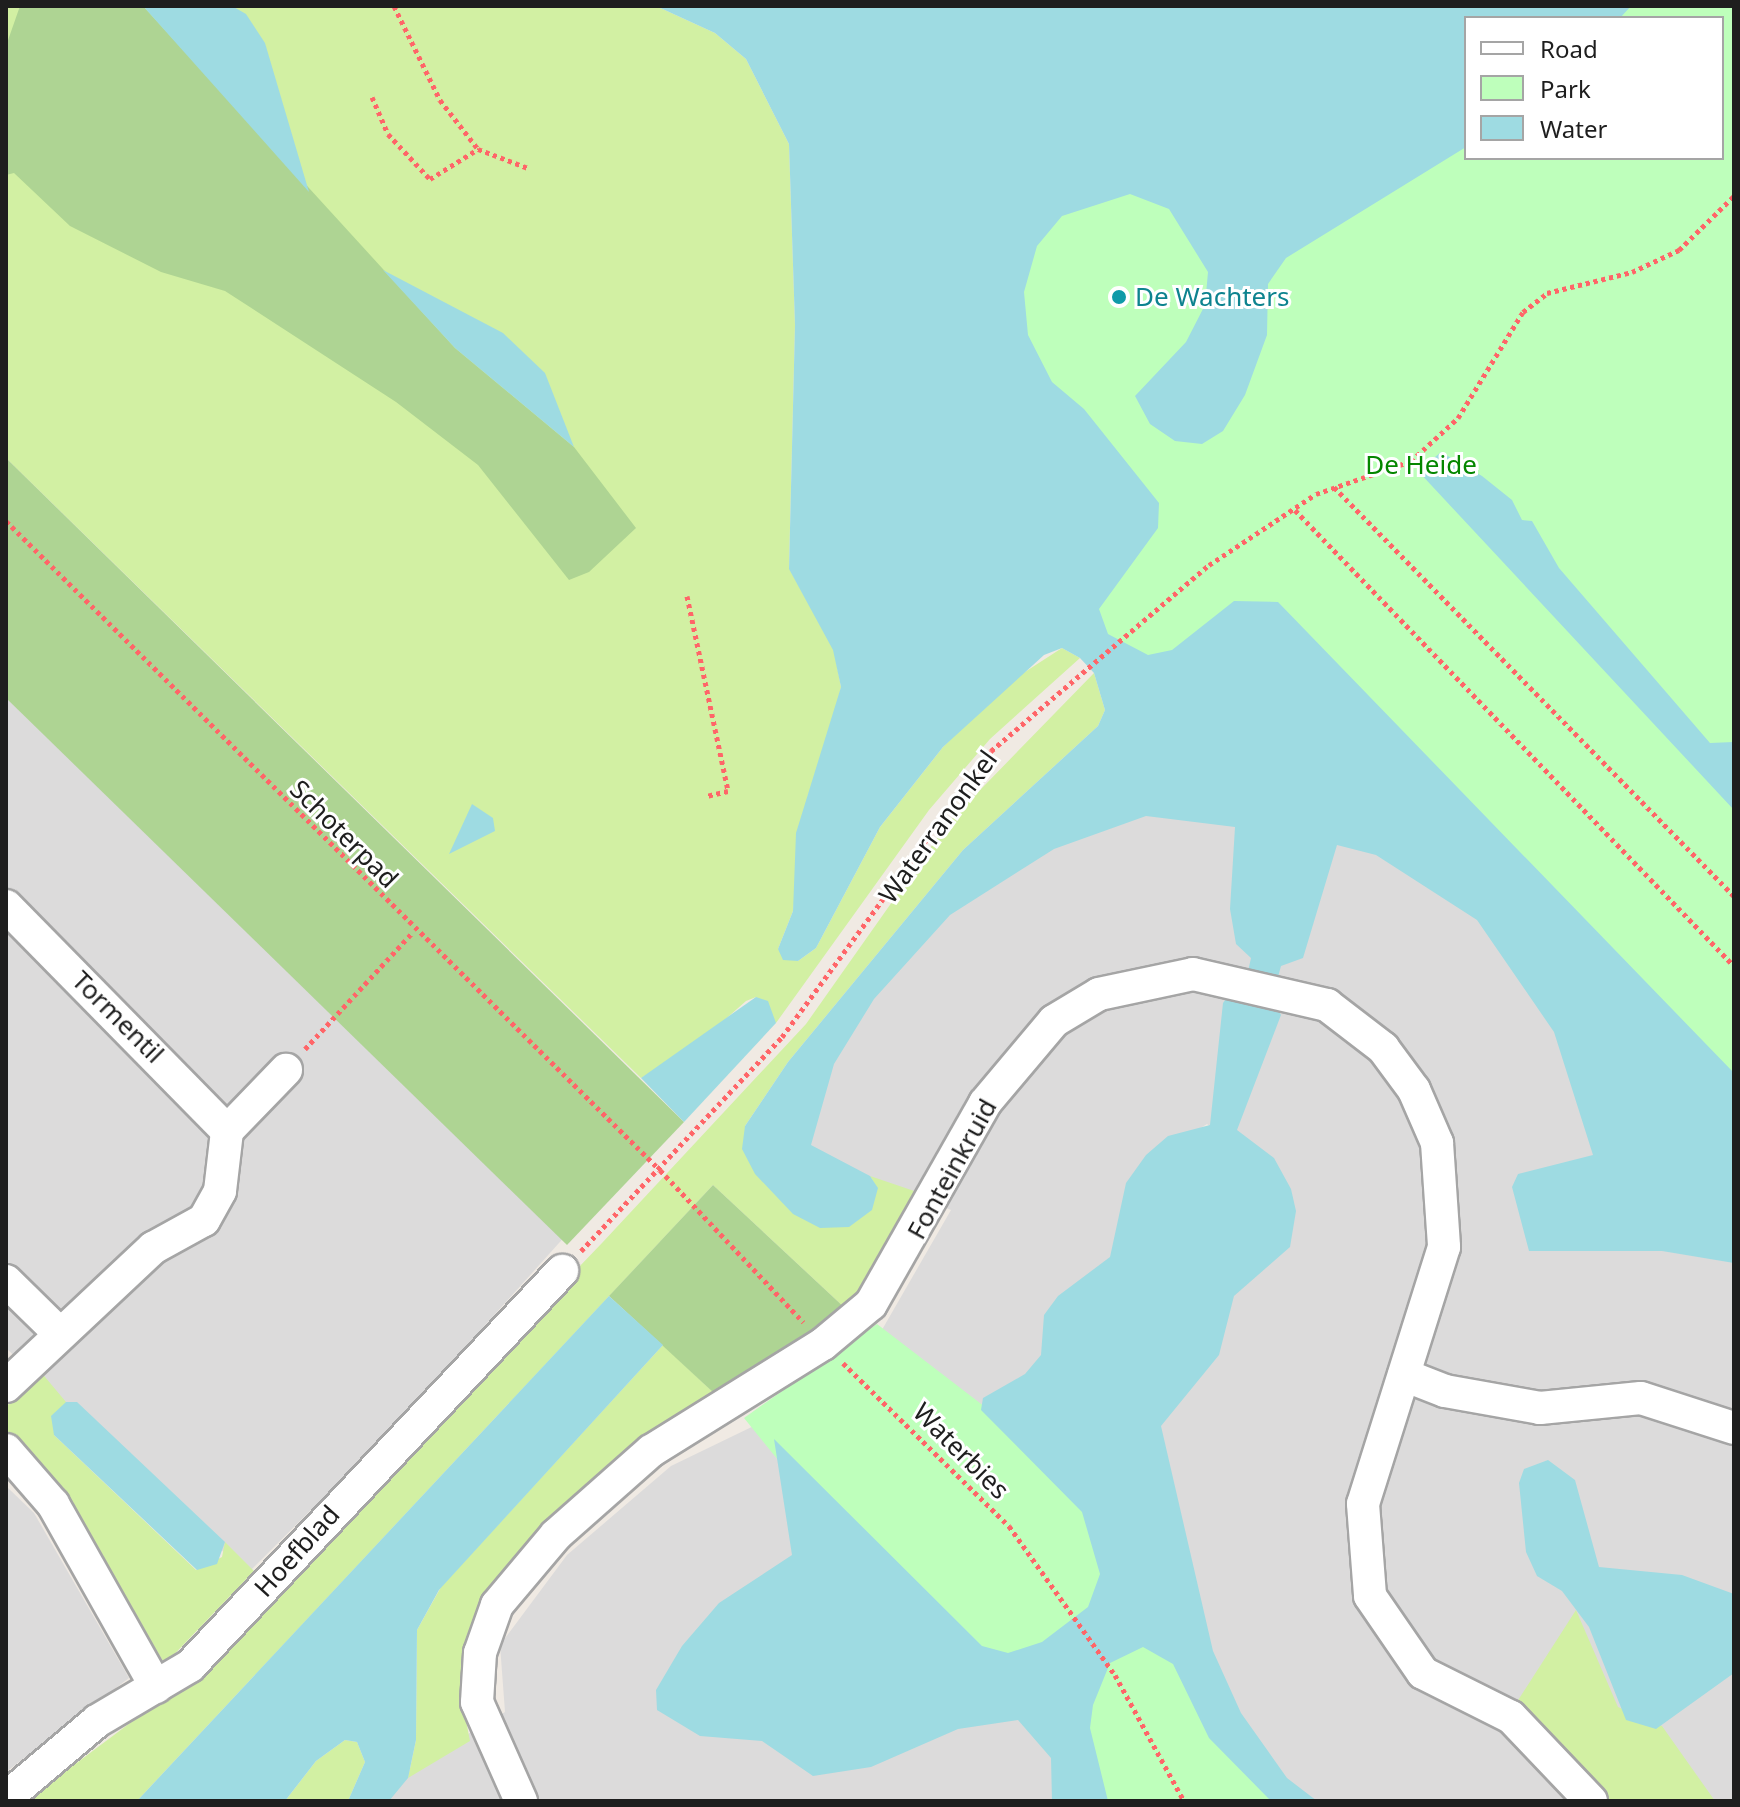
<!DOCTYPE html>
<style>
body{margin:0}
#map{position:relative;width:1740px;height:1807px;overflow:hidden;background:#f0eae3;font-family:"Noto Sans",sans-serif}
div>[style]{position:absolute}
.residential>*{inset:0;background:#dcdbdb}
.grass>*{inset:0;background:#d2f0a3}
.forest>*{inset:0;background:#aed493}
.park>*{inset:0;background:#beffbb}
.water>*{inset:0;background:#9edbe2}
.path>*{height:5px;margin-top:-2.5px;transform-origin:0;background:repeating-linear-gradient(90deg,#ff6568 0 4px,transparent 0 8px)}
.roads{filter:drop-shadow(2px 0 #a5a5a5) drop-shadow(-2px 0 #a5a5a5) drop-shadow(0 2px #a5a5a5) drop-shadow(0 -2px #a5a5a5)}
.minor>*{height:32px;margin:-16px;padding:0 16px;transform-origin:16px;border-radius:16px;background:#fff}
.dots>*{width:22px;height:22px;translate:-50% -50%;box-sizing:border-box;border:4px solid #fff;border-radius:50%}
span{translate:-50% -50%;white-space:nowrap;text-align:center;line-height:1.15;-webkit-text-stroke:6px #fff;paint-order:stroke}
.culture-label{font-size:26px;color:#0d838f}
.left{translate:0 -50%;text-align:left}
.park-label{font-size:26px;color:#058700}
.street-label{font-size:26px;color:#1e1e1e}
.frame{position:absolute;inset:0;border:8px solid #1e1e1e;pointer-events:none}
.legend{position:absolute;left:1464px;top:16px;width:260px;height:144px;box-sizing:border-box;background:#fff;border:2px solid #a5a5a5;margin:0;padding:10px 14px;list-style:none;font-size:24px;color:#1e1e1e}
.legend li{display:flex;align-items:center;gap:16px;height:40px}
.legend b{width:40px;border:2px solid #a5a5a5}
</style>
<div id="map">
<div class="residential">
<div style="clip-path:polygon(6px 684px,568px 1233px,387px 1434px,247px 1574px,6px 1348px)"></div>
<div style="clip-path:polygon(1136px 806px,1406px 849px,1497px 918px,1734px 1255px,1734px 1801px,1297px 1801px,1257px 1748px,1205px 1651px,1154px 1422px,1242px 1154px,1207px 1124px,1170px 1147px,1128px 1236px,1050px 1359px,976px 1420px,879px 1335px,951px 1210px,803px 1151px,825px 1063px,866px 999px,948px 905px,1050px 842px)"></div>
<div style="clip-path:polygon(770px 1418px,994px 1705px,1048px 1735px,1058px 1801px,370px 1801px,381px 1786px,505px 1712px,500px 1645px,567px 1555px,671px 1466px)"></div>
<div style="clip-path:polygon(6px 1486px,34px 1513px,129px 1678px,6px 1772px)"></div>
</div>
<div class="grass">
<div style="clip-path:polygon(6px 6px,656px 6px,715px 33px,746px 59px,789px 144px,795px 325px,789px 568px,834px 650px,841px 687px,830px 742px,808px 795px,793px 911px,778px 949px,798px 961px,816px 948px,880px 827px,943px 747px,1008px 683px,1062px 648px,1080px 658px,990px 739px,929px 810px,776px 1023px,756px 997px,746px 1001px,693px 1048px,641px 1078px,6px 458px)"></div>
<div style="clip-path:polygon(1094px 673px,1105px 710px,1098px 726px,963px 850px,788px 1062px,745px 1126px,877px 1188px,870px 1176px,926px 1195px,895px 1259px,846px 1309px,713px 1185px,137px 1801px,26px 1801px,170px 1693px,602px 1243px,806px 1024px,947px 824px)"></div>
<div style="clip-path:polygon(663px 1345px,716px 1395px,533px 1548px,463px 1705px,470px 1741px,408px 1778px,416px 1740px,417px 1630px,441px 1587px)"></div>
<div style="clip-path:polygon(40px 1371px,66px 1402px,54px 1435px,196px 1570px,222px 1557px,225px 1542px,254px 1571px,165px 1664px,61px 1501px,6px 1429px,6px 1407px)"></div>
<div style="clip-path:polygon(1576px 1610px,1618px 1707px,1662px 1726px,1715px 1801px,1599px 1801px,1513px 1708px)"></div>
<div style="clip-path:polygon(345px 1740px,357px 1742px,365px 1762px,348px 1801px,285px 1801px,316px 1761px)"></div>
</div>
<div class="forest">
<div style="clip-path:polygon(20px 6px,143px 6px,455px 348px,574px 447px,636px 528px,589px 572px,569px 580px,478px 465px,396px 402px,225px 291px,161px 272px,70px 226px,14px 173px,6px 175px,6px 46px)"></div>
<div style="clip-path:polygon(6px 458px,684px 1122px,567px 1245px,6px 698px)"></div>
<div style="clip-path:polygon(713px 1185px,846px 1309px,716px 1395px,609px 1296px)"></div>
</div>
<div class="park">
<div style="clip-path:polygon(evenodd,1027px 6px,1734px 6px,1734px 1145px,1356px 771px,1135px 698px,968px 455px,1027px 6px,1466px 18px,1722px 18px,1722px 158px,1466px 158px,1466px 18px)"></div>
<div style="clip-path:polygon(877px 1324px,1139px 1525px,1235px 1743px,1296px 1801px,1082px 1801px,1041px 1689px,947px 1668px,744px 1418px)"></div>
</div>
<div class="water">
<div style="clip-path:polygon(143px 6px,232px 6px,246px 14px,265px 43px,309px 192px)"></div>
<div style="clip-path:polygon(656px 6px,1631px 6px,1620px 18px,1466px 18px,1466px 147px,1286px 258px,1268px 284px,1267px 335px,1245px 395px,1223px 431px,1202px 444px,1175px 441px,1150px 424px,1135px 396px,1186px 342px,1205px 305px,1208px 272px,1169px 209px,1130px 194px,1062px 216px,1037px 246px,1024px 292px,1028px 335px,1052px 382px,1084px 409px,1159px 503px,1158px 528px,1099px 609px,1108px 634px,1148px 655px,1172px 650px,1234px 601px,1278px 602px,1734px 1073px,1734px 1263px,1662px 1251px,1529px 1251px,1512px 1187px,1518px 1174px,1593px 1155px,1554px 1032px,1477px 920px,1376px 855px,1337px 845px,1303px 958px,1281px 966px,1272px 999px,1281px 1015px,1237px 1130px,1274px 1158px,1291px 1189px,1296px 1211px,1290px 1247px,1234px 1296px,1219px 1355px,1161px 1426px,1213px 1651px,1241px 1713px,1287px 1778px,1317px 1801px,1271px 1801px,1209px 1738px,1173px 1664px,1143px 1647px,1110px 1663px,1093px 1705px,1090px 1728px,1108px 1801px,1052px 1801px,1051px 1758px,1018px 1720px,958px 1729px,871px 1767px,813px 1776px,762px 1741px,700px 1736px,657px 1710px,656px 1690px,682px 1646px,719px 1603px,792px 1555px,774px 1439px,982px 1646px,1008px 1653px,1042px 1642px,1088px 1607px,1100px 1574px,1082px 1512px,981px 1410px,983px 1398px,1025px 1374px,1041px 1355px,1044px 1315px,1058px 1296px,1110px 1257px,1126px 1183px,1146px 1155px,1168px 1136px,1210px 1125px,1223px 1003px,1231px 992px,1243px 994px,1251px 958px,1236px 944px,1230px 909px,1235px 827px,1146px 816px,1054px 849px,950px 915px,874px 999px,834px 1064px,811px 1145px,870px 1176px,878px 1188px,872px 1210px,849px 1227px,820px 1228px,793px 1214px,755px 1174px,742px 1149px,745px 1126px,788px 1062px,963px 850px,1098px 726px,1105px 710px,1094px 673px,1080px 658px,1062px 648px,1044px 655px,943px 747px,880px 827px,816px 948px,798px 961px,783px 960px,778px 949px,793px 911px,796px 833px,841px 687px,833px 650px,789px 569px,795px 325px,789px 144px,746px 59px,715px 33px)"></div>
<div style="clip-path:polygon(383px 270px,503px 333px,545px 373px,574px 447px,455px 348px)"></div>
<div style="clip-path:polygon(1441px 452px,1482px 476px,1512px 500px,1522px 520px,1532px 521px,1559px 568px,1710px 743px,1734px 742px,1734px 810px,1418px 471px)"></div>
<div style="clip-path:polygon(472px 804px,493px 818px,495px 831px,449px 854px)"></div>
<div style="clip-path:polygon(756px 997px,768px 1001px,776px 1023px,684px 1122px,641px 1078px)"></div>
<div style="clip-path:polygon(609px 1296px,663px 1345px,439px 1590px,417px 1630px,416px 1740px,408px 1778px,389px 1801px,348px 1801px,365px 1762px,357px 1742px,345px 1740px,316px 1761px,285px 1801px,137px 1801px)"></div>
<div style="clip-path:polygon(66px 1402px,77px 1402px,225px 1542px,217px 1564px,197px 1570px,54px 1435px,51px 1416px)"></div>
<div style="clip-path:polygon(1548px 1460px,1575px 1480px,1599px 1567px,1682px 1575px,1734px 1594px,1734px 1673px,1656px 1729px,1626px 1720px,1589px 1627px,1562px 1591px,1537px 1576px,1526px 1552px,1519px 1483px,1524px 1469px)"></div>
</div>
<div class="path">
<div style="left:394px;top:6px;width:105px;rotate:63.9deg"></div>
<div style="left:440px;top:100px;width:62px;rotate:52.2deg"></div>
<div style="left:478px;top:149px;width:53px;rotate:20.8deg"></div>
<div style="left:372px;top:97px;width:40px;rotate:66.6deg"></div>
<div style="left:388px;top:134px;width:62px;rotate:47deg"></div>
<div style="left:430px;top:179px;width:57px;rotate:-32deg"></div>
<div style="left:1334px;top:487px;width:572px;rotate:45.64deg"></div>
<div style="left:1295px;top:510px;width:633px;rotate:46.09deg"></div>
<div style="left:6px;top:521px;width:921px;rotate:44.78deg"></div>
<div style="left:660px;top:1170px;width:209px;rotate:46.7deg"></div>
<div style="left:687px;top:596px;width:199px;rotate:78.1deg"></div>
<div style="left:728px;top:791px;width:22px;rotate:167deg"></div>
<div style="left:305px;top:1049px;width:159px;rotate:-47.3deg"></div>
<div style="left:581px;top:1251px;width:294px;rotate:-46.8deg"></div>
<div style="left:782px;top:1037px;width:354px;rotate:-53.8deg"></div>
<div style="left:991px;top:751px;width:287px;rotate:-40.5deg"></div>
<div style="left:1209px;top:565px;width:128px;rotate:-33.6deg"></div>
<div style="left:1316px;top:494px;width:101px;rotate:-19.2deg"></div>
<div style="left:1411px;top:461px;width:64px;rotate:-42.5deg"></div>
<div style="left:1458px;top:418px;width:124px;rotate:-58.5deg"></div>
<div style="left:1523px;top:312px;width:31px;rotate:-38deg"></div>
<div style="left:1547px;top:293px;width:88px;rotate:-13.9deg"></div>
<div style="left:1632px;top:272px;width:52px;rotate:-25.1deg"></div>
<div style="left:1679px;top:250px;width:77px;rotate:-44.5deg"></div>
<div style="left:843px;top:1363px;width:233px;rotate:44.5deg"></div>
<div style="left:1009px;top:1526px;width:183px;rotate:54.6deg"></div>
<div style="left:1115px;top:1675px;width:144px;rotate:61.3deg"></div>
</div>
<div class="roads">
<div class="minor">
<div style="left:6px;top:906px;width:315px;rotate:45.5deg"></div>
<div style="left:6px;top:1281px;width:73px;rotate:44.4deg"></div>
<div style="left:1404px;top:1375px;width:44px;rotate:21.3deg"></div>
<div style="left:1445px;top:1391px;width:97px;rotate:10.1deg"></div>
<div style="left:1540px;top:1408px;width:101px;rotate:-5.7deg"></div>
<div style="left:1641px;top:1398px;width:98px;rotate:17.9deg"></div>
<div style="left:6px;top:1386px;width:202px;rotate:-43.2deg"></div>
<div style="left:153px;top:1248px;width:58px;rotate:-28.8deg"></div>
<div style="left:204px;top:1220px;width:33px;rotate:-61deg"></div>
<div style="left:220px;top:1191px;width:60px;rotate:-83.3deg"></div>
<div style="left:227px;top:1131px;width:85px;rotate:-46deg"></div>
<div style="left:6px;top:1450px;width:72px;rotate:49deg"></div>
<div style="left:53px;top:1504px;width:210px;rotate:60.6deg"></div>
<div style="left:6px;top:1798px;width:119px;rotate:-40.2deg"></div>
<div style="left:97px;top:1721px;width:108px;rotate:-30.6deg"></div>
<div style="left:190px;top:1666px;width:543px;rotate:-46.72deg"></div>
<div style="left:521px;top:1801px;width:108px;rotate:-114deg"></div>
<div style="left:477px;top:1702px;width:49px;rotate:-86.5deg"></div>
<div style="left:480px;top:1653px;width:51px;rotate:-70.5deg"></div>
<div style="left:497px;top:1605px;width:92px;rotate:-49.9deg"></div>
<div style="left:556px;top:1535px;width:127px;rotate:-41.5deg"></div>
<div style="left:651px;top:1451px;width:203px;rotate:-31.9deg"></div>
<div style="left:823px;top:1344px;width:62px;rotate:-39.8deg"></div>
<div style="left:871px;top:1304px;width:231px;rotate:-60.4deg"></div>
<div style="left:985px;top:1103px;width:107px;rotate:-49.9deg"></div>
<div style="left:1054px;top:1021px;width:52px;rotate:-31deg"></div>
<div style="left:1099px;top:994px;width:96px;rotate:-12deg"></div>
<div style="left:1193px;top:974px;width:138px;rotate:13deg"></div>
<div style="left:1327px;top:1005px;width:71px;rotate:37.5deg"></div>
<div style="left:1383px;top:1048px;width:52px;rotate:53.6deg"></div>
<div style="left:1414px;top:1090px;width:58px;rotate:66.5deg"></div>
<div style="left:1437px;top:1143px;width:104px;rotate:86.1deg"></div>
<div style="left:1444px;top:1247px;width:269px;rotate:107.5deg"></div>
<div style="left:1363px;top:1504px;width:92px;rotate:85.6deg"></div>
<div style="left:1370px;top:1596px;width:93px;rotate:55.5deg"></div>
<div style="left:1423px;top:1673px;width:98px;rotate:26.6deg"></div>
<div style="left:1511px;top:1717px;width:116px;rotate:46.4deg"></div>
</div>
</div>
<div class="dots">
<div style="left:1119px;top:297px;background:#0f9aa8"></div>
</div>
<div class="culture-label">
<span class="left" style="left:1135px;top:297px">De Wachters</span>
</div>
<div class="park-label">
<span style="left:1421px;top:465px">De Heide</span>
</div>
<div class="street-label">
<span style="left:938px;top:827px;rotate:-54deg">Waterranonkel</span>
<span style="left:344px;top:834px;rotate:45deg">Schoterpad</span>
<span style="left:118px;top:1017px;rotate:45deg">Tormentil</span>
<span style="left:952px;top:1169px;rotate:-61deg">Fonteinkruid</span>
<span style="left:961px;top:1451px;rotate:45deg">Waterbies</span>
<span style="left:297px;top:1551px;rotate:-48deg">Hoefblad</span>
</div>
<div class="frame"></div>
<ul class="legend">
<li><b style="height:10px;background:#fff"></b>Road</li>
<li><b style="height:22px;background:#beffbb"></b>Park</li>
<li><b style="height:22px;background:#9edbe2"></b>Water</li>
</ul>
</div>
